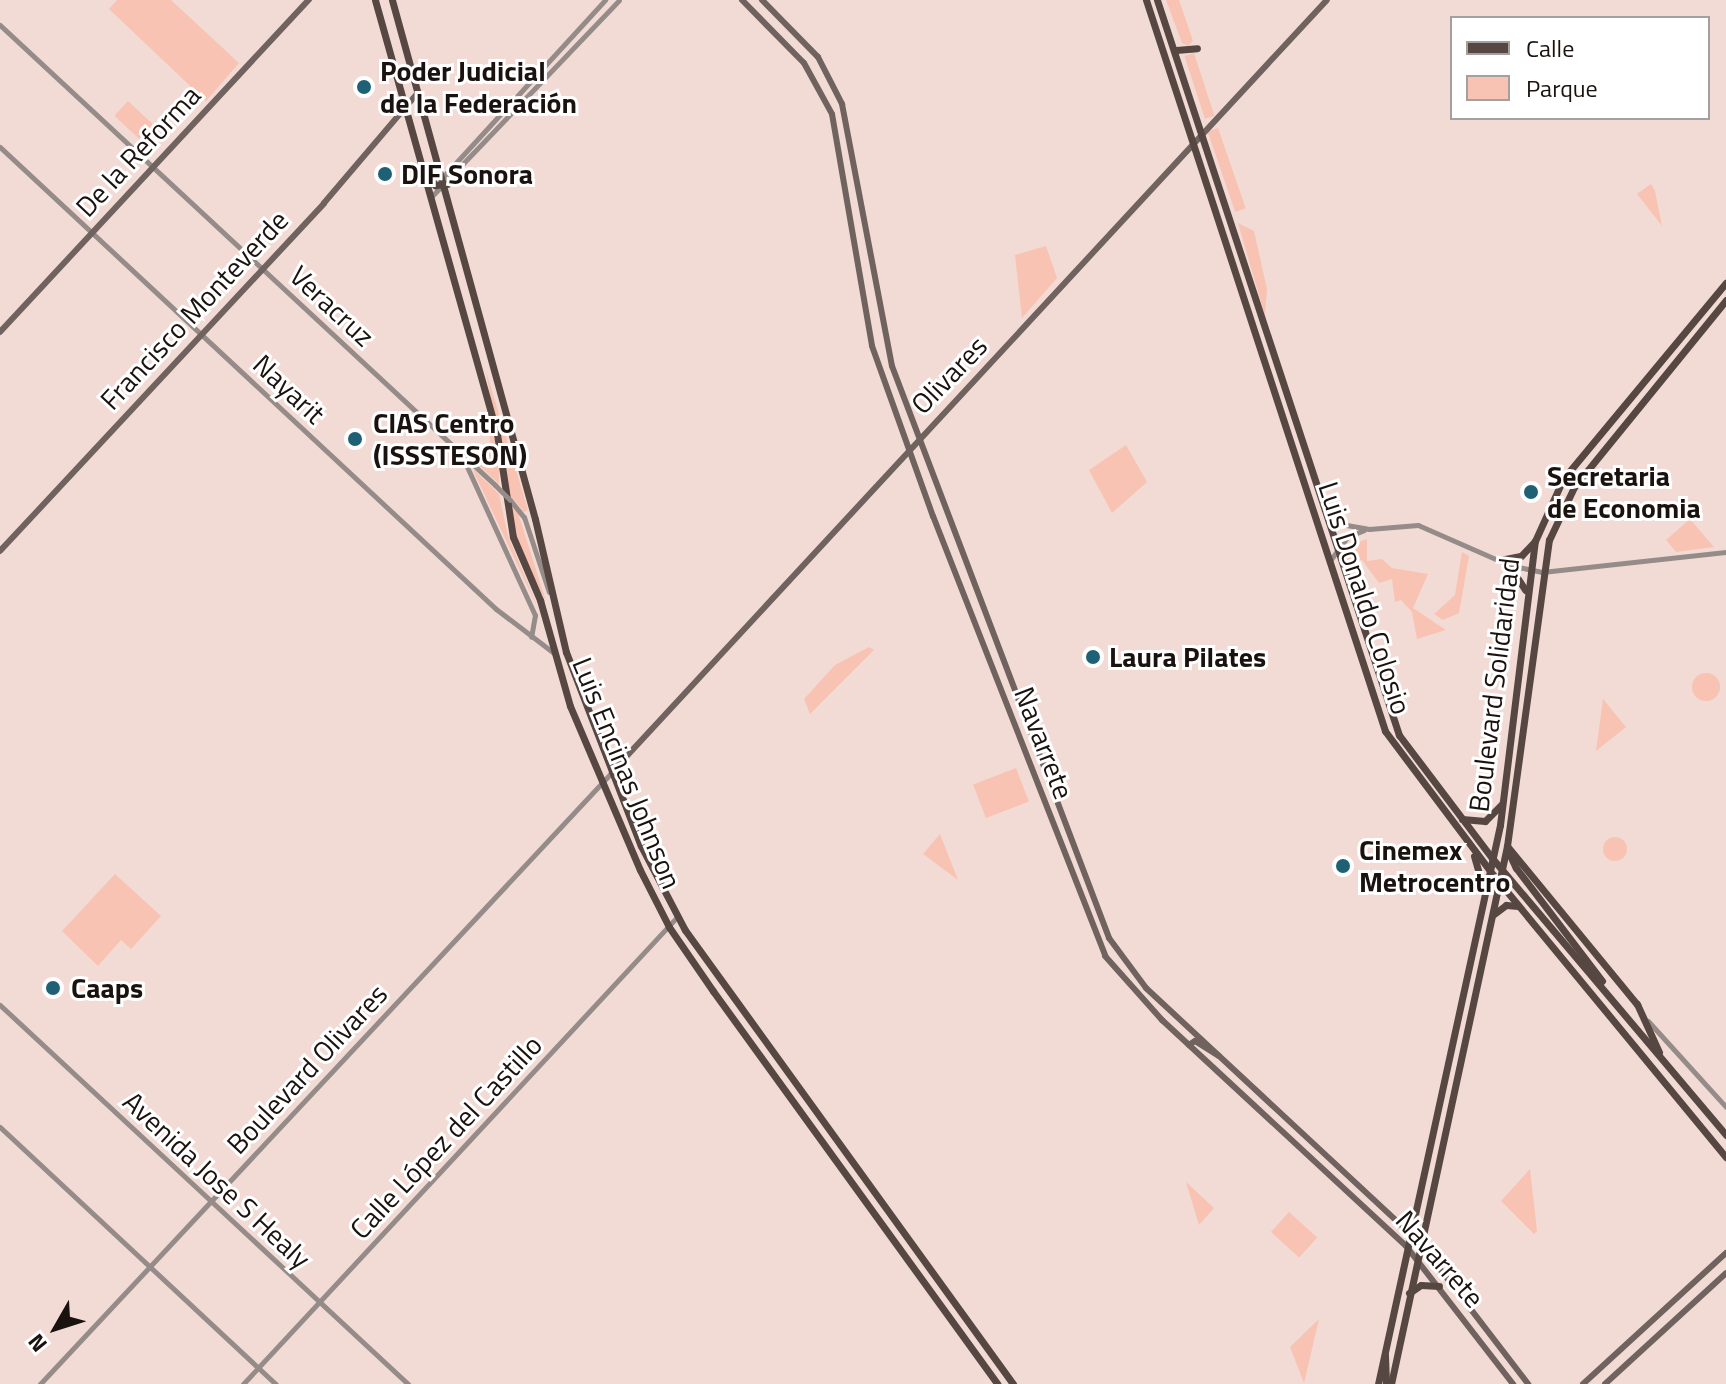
<!DOCTYPE html>
<meta charset="utf-8">
<style>
body{margin:0}
#map{position:relative;width:1726px;height:1384px;overflow:hidden;background:#f2dbd4;font-family:"Titillium Web",sans-serif}
div>[style]{position:absolute}
.green>*{inset:0;background:#f8c3b2;transform-origin:0 0}
.round{border-radius:50%}
.tertiary>*{height:5px;margin:-2.5px;padding:0 2.5px;transform-origin:2.5px;border-radius:2.5px;background:#958c89}
.secondary>*{height:6px;margin:-3px;padding:0 3px;transform-origin:3px;border-radius:3px;background:#70635f}
.primary>*{height:7px;margin:-3.5px;padding:0 3.5px;transform-origin:3.5px;border-radius:3.5px;background:#574742}
.tertiary-bridge>*{height:5px;margin:-2.5px;padding:0 2.5px;transform-origin:2.5px;border-radius:2.5px;background:#958c89}
.dots>*{width:22px;height:22px;translate:-50% -50%;box-sizing:border-box;border:4px solid #fff;border-radius:50%}
span{translate:-50% -50%;white-space:nowrap;text-align:center;line-height:1.15;-webkit-text-stroke:6px #fff;paint-order:stroke}
.poi-label{font-size:28px;color:#19120f;font-weight:700}
.left{translate:0 -50%;text-align:left}
.street-label{font-size:28px;color:#19120f}
.legend{position:absolute;left:1450px;top:16px;width:260px;height:104px;box-sizing:border-box;background:#fff;border:2px solid #a3a09f;margin:0;padding:10px 14px;list-style:none;font-size:24px;color:#19120f}
.legend li{display:flex;align-items:center;gap:16px;height:40px}
.legend b{width:40px;border:2px solid #a3a09f}
.north{position:absolute;left:16px;top:1288px;width:80px;height:80px;-webkit-text-stroke:6px #fff;paint-order:stroke;rotate:231deg;font-size:22px;font-weight:700;line-height:32px;text-align:center;color:#19120f}
.north::after{content:'';display:block;margin:auto;width:28px;height:36px;background:#19120f;clip-path:polygon(50% 0,100% 100%,50% 72%,0 100%)}
</style>
<div id="map">
<div class="green">
<div style="clip-path:polygon(117px 0,171px 0,239px 63px,206px 101px,109px 9px)"></div>
<div style="clip-path:polygon(1166px 0,1179px 0,1193px 41px,1188px 46px,1182px 43px)"></div>
<div style="left:1194px;top:53px;width:66px;height:10px;rotate:72deg"></div>
<div style="left:128px;top:101px;width:38px;height:20px;rotate:43deg"></div>
<div style="left:1218px;top:128px;width:85px;height:11px;rotate:71deg"></div>
<div style="clip-path:polygon(1651px 184px,1655px 191px,1662px 226px,1637px 194px)"></div>
<div style="clip-path:polygon(1238px 223px,1254px 231px,1267px 289px,1265px 316px)"></div>
<div style="clip-path:polygon(1046px 246px,1057px 278px,1022px 318px,1015px 255px)"></div>
<div style="clip-path:polygon(486px 371px,528px 510px,524px 512px,506px 491px)"></div>
<div style="clip-path:polygon(488px 409px,499px 460px,499px 484px,471px 458px,490px 443px)"></div>
<div style="clip-path:polygon(1126px 445px,1147px 482px,1112px 513px,1089px 470px)"></div>
<div style="clip-path:polygon(472px 468px,499px 494px,508px 536px,540px 613px)"></div>
<div style="clip-path:polygon(507px 502px,518px 513px,546px 601px,523px 558px)"></div>
<div style="clip-path:polygon(1690px 519px,1714px 547px,1676px 552px,1666px 540px)"></div>
<div style="clip-path:polygon(1367px 539px,1367px 561px,1382px 559px,1392px 568px,1428px 574px,1413px 608px,1446px 630px,1417px 639px,1412px 612px,1401px 600px,1395px 602px,1392px 579px,1379px 583px,1362px 560px,1347px 560px,1350px 545px)"></div>
<div style="clip-path:polygon(1462px 552px,1469px 556px,1459px 613px,1443px 620px,1434px 614px,1455px 595px)"></div>
<div style="clip-path:polygon(869px 647px,874px 650px,810px 714px,804px 699px,835px 665px)"></div>
<div class="round" style="left:1692px;top:673px;width:28px;height:28px"></div>
<div style="clip-path:polygon(1603px 699px,1626px 727px,1596px 751px)"></div>
<div style="left:1016px;top:768px;width:36px;height:46px;rotate:69deg"></div>
<div style="clip-path:polygon(940px 834px,958px 880px,923px 854px)"></div>
<div class="round" style="left:1603px;top:837px;width:24px;height:24px"></div>
<div style="clip-path:polygon(115px 874px,161px 916px,131px 949px,121px 940px,98px 966px,62px 931px)"></div>
<div style="clip-path:polygon(1530px 1169px,1537px 1231px,1534px 1234px,1501px 1201px)"></div>
<div style="clip-path:polygon(1186px 1182px,1214px 1208px,1199px 1225px)"></div>
<div style="left:1289px;top:1212px;width:38px;height:27px;rotate:42deg"></div>
<div style="clip-path:polygon(1319px 1319px,1304px 1383px,1290px 1347px)"></div>
</div>
<div class="tertiary">
<div style="left:0;top:25px;width:676px;rotate:42.9deg"></div>
<div style="left:0;top:147px;width:678px;rotate:42.97deg"></div>
<div style="left:496px;top:609px;width:73px;rotate:37.2deg"></div>
<div style="left:441px;top:179px;width:243px;rotate:-47.5deg"></div>
<div style="left:431px;top:197px;width:272px;rotate:-46.3deg"></div>
<div style="left:463px;top:458px;width:173px;rotate:65.4deg"></div>
<div style="left:535px;top:615px;width:22px;rotate:100deg"></div>
<div style="left:510px;top:500px;width:22px;rotate:51deg"></div>
<div style="left:524px;top:517px;width:79px;rotate:71.6deg"></div>
<div style="left:1329px;top:522px;width:41px;rotate:9.9deg"></div>
<div style="left:1369px;top:529px;width:49px;rotate:-4.7deg"></div>
<div style="left:1418px;top:525px;width:99px;rotate:23.7deg"></div>
<div style="left:1509px;top:565px;width:34px;rotate:12deg"></div>
<div style="left:1542px;top:572px;width:185px;rotate:-6.2deg"></div>
<div style="left:1329px;top:562px;width:31px;rotate:-54deg"></div>
<div style="left:1347px;top:537px;width:18px;rotate:-22deg"></div>
<div style="left:0;top:1005px;width:557px;rotate:42.89deg"></div>
<div style="left:1648px;top:1021px;width:116px;rotate:47.8deg"></div>
<div style="left:0;top:1127px;width:377px;rotate:43deg"></div>
<div style="left:40px;top:1384px;width:838px;rotate:-46.93deg"></div>
<div style="left:243px;top:1384px;width:638px;rotate:-47.1deg"></div>
</div>
<div class="secondary">
<div style="left:742px;top:0;width:88px;rotate:45.5deg"></div>
<div style="left:804px;top:63px;width:58px;rotate:61.2deg"></div>
<div style="left:832px;top:114px;width:235px;rotate:80.2deg"></div>
<div style="left:872px;top:346px;width:181px;rotate:70.3deg"></div>
<div style="left:933px;top:516px;width:472px;rotate:68.6deg"></div>
<div style="left:1105px;top:956px;width:86px;rotate:48.3deg"></div>
<div style="left:1162px;top:1020px;width:333px;rotate:42.8deg"></div>
<div style="left:1406px;top:1246px;width:175px;rotate:52.2deg"></div>
<div style="left:762px;top:0;width:80px;rotate:45.5deg"></div>
<div style="left:818px;top:57px;width:53px;rotate:62.9deg"></div>
<div style="left:842px;top:104px;width:267px;rotate:79.2deg"></div>
<div style="left:892px;top:366px;width:612px;rotate:69.22deg"></div>
<div style="left:1109px;top:938px;width:62px;rotate:53.5deg"></div>
<div style="left:1146px;top:988px;width:374px;rotate:42.9deg"></div>
<div style="left:1420px;top:1243px;width:178px;rotate:52.5deg"></div>
<div style="left:0;top:332px;width:454px;rotate:-47.1deg"></div>
<div style="left:0;top:551px;width:475px;rotate:-47deg"></div>
<div style="left:324px;top:203px;width:142px;rotate:-49.6deg"></div>
<div style="left:612px;top:772px;width:1052px;rotate:-47.2deg"></div>
<div style="left:1189px;top:1045px;width:7px;rotate:-34deg"></div>
<div style="left:1195px;top:1041px;width:28px;rotate:32deg"></div>
<div style="left:1583px;top:1384px;width:194px;rotate:-42.5deg"></div>
<div style="left:1605px;top:1384px;width:164px;rotate:-42.5deg"></div>
</div>
<div class="primary">
<div style="left:375px;top:0;width:451px;rotate:74.3deg"></div>
<div style="left:497px;top:434px;width:104px;rotate:81.2deg"></div>
<div style="left:513px;top:537px;width:69px;rotate:66.8deg"></div>
<div style="left:540px;top:600px;width:110px;rotate:74.2deg"></div>
<div style="left:570px;top:706px;width:178px;rotate:66.9deg"></div>
<div style="left:640px;top:870px;width:64px;rotate:63deg"></div>
<div style="left:669px;top:927px;width:78px;rotate:55.5deg"></div>
<div style="left:713px;top:991px;width:485px;rotate:54.1deg"></div>
<div style="left:392px;top:0;width:538px;rotate:74.6deg"></div>
<div style="left:535px;top:519px;width:137px;rotate:76.9deg"></div>
<div style="left:566px;top:652px;width:208px;rotate:68.9deg"></div>
<div style="left:641px;top:846px;width:95px;rotate:62.4deg"></div>
<div style="left:685px;top:930px;width:560px;rotate:54.15deg"></div>
<div style="left:1146px;top:0;width:769px;rotate:71.89deg"></div>
<div style="left:1385px;top:731px;width:175px;rotate:53.1deg"></div>
<div style="left:1490px;top:871px;width:371px;rotate:50.5deg"></div>
<div style="left:1157px;top:0;width:774px;rotate:71.78deg"></div>
<div style="left:1399px;top:735px;width:154px;rotate:52.9deg"></div>
<div style="left:1492px;top:858px;width:363px;rotate:49.8deg"></div>
<div style="left:1176px;top:50px;width:21px;rotate:-5deg"></div>
<div style="left:425px;top:167px;width:21px;rotate:61deg"></div>
<div style="left:435px;top:185px;width:12px;rotate:-5deg"></div>
<div style="left:1500px;top:560px;width:21px;rotate:-11deg"></div>
<div style="left:1521px;top:556px;width:18px;rotate:-47deg"></div>
<div style="left:1509px;top:565px;width:30px;rotate:57deg"></div>
<div style="left:1462px;top:819px;width:23px;rotate:5deg"></div>
<div style="left:1485px;top:821px;width:24px;rotate:-45deg"></div>
<div style="left:1507px;top:846px;width:205px;rotate:50.6deg"></div>
<div style="left:1637px;top:1004px;width:53px;rotate:65.4deg"></div>
<div style="left:1507px;top:849px;width:21px;rotate:65deg"></div>
<div style="left:1516px;top:868px;width:142px;rotate:52.7deg"></div>
<div style="left:1474px;top:856px;width:35px;rotate:74deg"></div>
<div style="left:1494px;top:914px;width:15px;rotate:-37deg"></div>
<div style="left:1506px;top:905px;width:12px;rotate:5deg"></div>
<div style="left:1409px;top:1293px;width:14px;rotate:-34deg"></div>
<div style="left:1421px;top:1285px;width:18px;rotate:3deg"></div>
<div style="left:1385px;top:1355px;width:29px;rotate:88deg"></div>
<div style="left:1378px;top:1384px;width:572px;rotate:-77.69deg"></div>
<div style="left:1500px;top:825px;width:286px;rotate:-83deg"></div>
<div style="left:1535px;top:541px;width:68px;rotate:-65.7deg"></div>
<div style="left:1563px;top:479px;width:255px;rotate:-50.3deg"></div>
<div style="left:1391px;top:1384px;width:550px;rotate:-77.83deg"></div>
<div style="left:1507px;top:846px;width:309px;rotate:-82.2deg"></div>
<div style="left:1549px;top:540px;width:59px;rotate:-64.7deg"></div>
<div style="left:1574px;top:487px;width:241px;rotate:-50.9deg"></div>
</div>
<div class="tertiary-bridge">
<div style="left:495px;top:485px;width:21px;rotate:45deg"></div>
</div>
<div class="dots">
<div style="left:364px;top:87px;background:#1e6074"></div>
<div style="left:385px;top:174px;background:#1e6074"></div>
<div style="left:355px;top:439px;background:#1e6074"></div>
<div style="left:1531px;top:492px;background:#1e6074"></div>
<div style="left:1093px;top:657px;background:#1e6074"></div>
<div style="left:1343px;top:866px;background:#1e6074"></div>
<div style="left:53px;top:988px;background:#1e6074"></div>
</div>
<div class="poi-label">
<span class="left" style="left:380px;top:87px">Poder Judicial<br>de la Federación</span>
<span class="left" style="left:401px;top:174px">DIF Sonora</span>
<span class="left" style="left:373px;top:439px">CIAS Centro<br>(ISSSTESON)</span>
<span class="left" style="left:1547px;top:492px">Secretaria<br>de Economia</span>
<span class="left" style="left:1109px;top:657px">Laura Pilates</span>
<span class="left" style="left:1359px;top:866px">Cinemex<br>Metrocentro</span>
<span class="left" style="left:71px;top:988px">Caaps</span>
</div>
<div class="street-label">
<span style="left:138px;top:151px;rotate:-47deg">De la Reforma</span>
<span style="left:332px;top:306px;rotate:43deg">Veracruz</span>
<span style="left:194px;top:310px;rotate:-47deg">Francisco Monteverde</span>
<span style="left:949px;top:375px;rotate:-46deg">Olivares</span>
<span style="left:289px;top:389px;rotate:43deg">Nayarit</span>
<span style="left:1365px;top:598px;rotate:72deg">Luis Donaldo Colosio</span>
<span style="left:1494px;top:685px;rotate:-83deg">Boulevard Solidaridad</span>
<span style="left:1044px;top:743px;rotate:69deg">Navarrete</span>
<span style="left:627px;top:773px;rotate:68deg">Luis Encinas Johnson</span>
<span style="left:307px;top:1069px;rotate:-47deg">Boulevard Olivares</span>
<span style="left:446px;top:1137px;rotate:-47deg">Calle López del Castillo</span>
<span style="left:217px;top:1180px;rotate:43deg">Avenida Jose S Healy</span>
<span style="left:1440px;top:1259px;rotate:49deg">Navarrete</span>
</div>
<ul class="legend">
<li><b style="height:10px;background:#574742"></b>Calle</li>
<li><b style="height:22px;background:#f8c3b2"></b>Parque</li>
</ul>
<div class="north">N</div>
</div>
